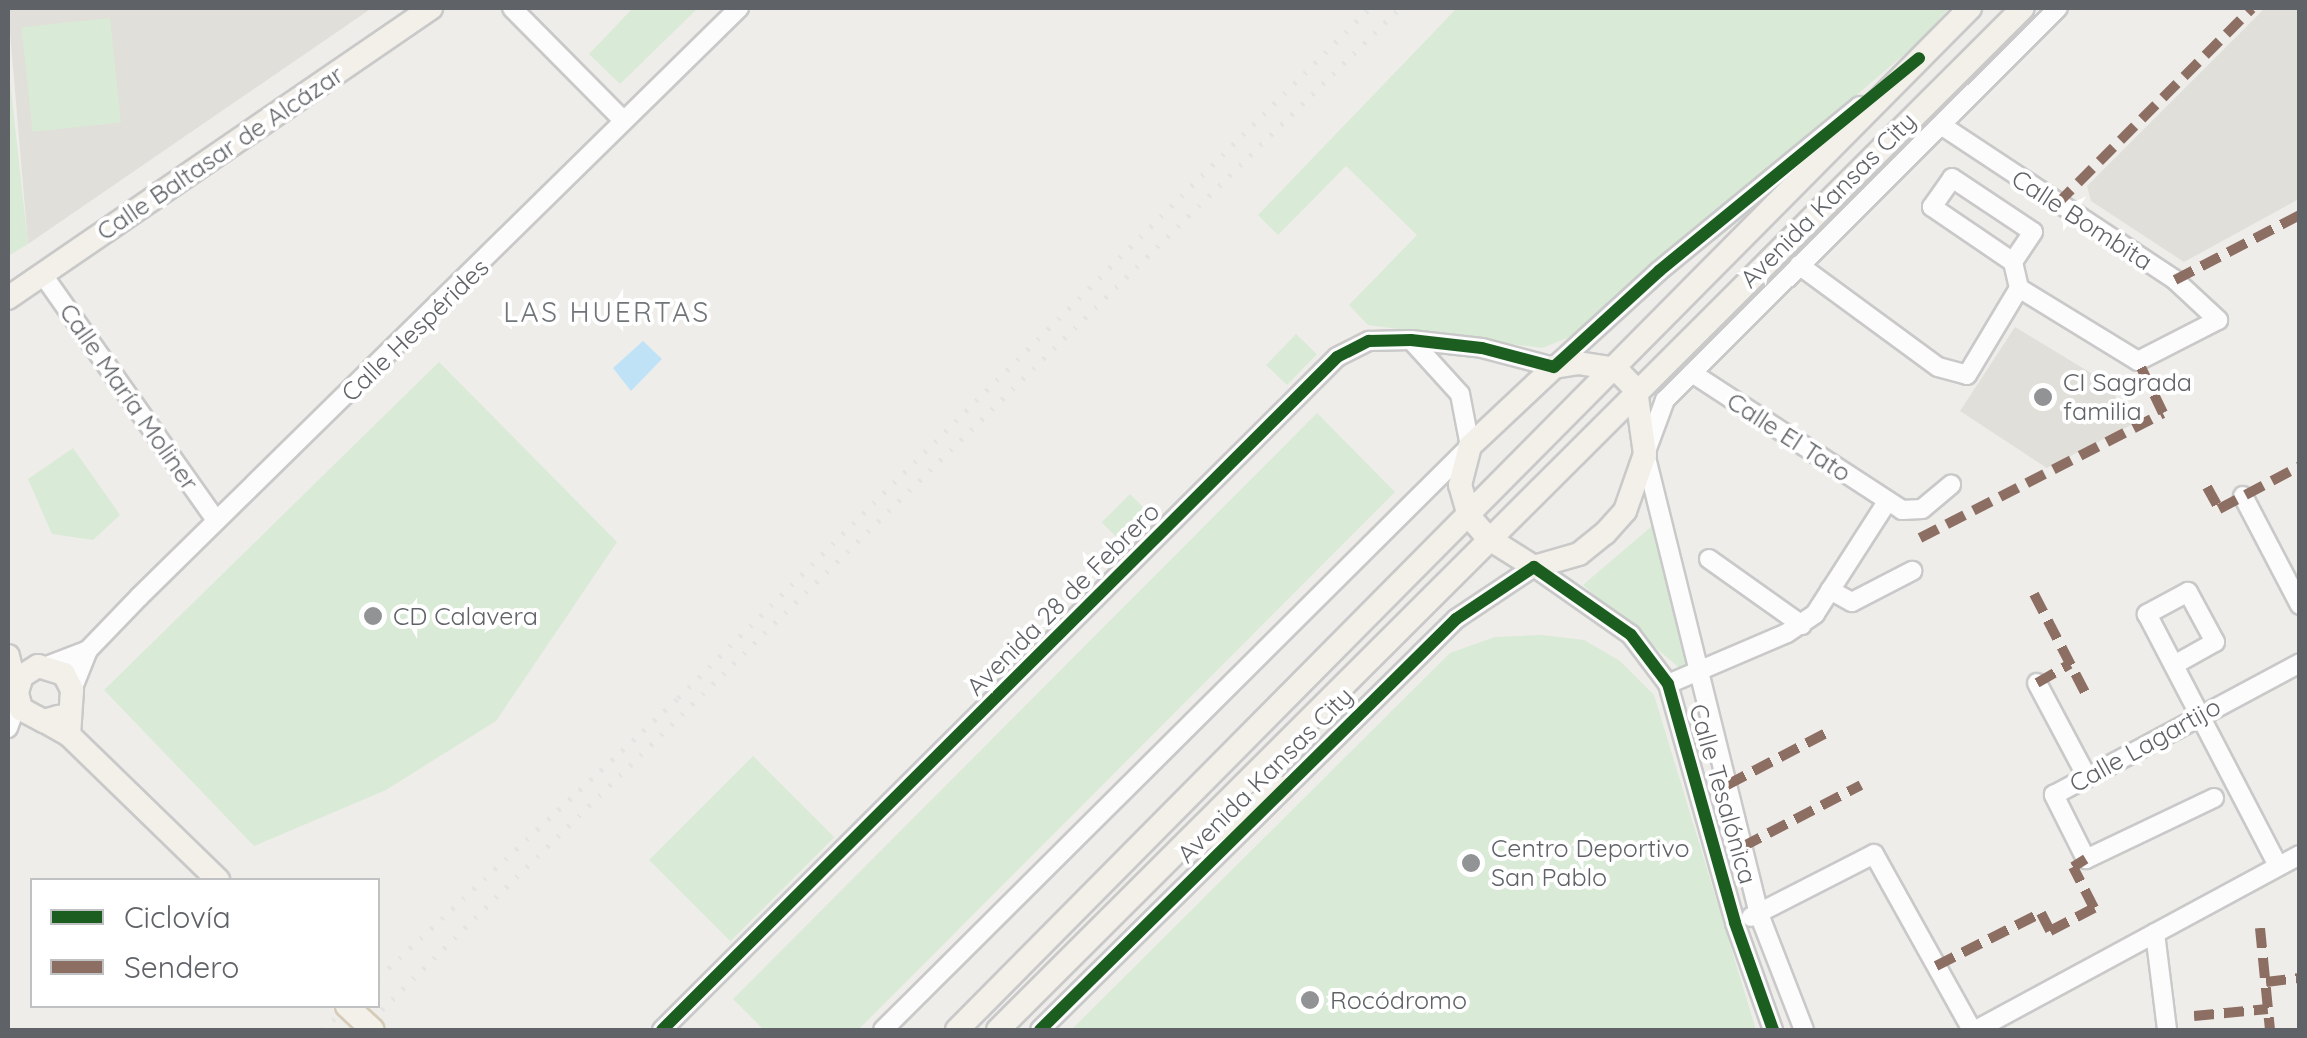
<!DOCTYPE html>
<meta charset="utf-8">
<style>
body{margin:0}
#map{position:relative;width:2307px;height:1038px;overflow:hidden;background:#eeedea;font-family:Quicksand,sans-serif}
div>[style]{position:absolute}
.education>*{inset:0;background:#e1dfda}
.green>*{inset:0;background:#d9ead6;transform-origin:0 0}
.water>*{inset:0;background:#bfe2f7}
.roads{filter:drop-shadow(2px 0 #c9c9c9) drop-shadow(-2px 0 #c9c9c9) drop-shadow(0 2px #c9c9c9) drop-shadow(0 -2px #c9c9c9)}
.minor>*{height:18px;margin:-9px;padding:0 9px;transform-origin:9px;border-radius:9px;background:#fcfcfc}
.major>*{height:22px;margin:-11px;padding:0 11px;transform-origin:11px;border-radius:11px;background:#f3f0e9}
.rail>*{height:5px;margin-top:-2.5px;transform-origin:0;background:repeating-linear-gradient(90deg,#e3e4e3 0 2.5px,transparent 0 14.5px)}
.bridges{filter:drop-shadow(2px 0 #d5cbb8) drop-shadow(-2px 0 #d5cbb8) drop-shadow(0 2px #d5cbb8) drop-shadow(0 -2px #d5cbb8)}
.major-bridge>*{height:22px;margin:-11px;padding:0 11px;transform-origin:11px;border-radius:11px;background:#f3f0e9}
.quiet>*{height:10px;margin-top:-5px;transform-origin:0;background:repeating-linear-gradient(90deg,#8d6e63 0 20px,transparent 0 30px)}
.cycleway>*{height:12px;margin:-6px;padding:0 6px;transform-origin:6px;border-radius:6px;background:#1b5e20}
.dots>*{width:28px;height:28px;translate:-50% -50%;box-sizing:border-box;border:5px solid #fff;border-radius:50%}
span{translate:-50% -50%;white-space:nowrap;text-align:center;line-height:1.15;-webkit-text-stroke:8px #fff;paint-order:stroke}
.street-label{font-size:25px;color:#5f6367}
.poi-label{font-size:25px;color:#5f6367}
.left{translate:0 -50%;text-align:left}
.neighbourhood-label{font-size:28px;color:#707579;letter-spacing:2.5px}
.frame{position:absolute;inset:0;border:10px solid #5f6367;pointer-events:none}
.legend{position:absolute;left:30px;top:878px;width:350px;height:130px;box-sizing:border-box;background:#fff;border:2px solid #bfc1c2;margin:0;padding:12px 18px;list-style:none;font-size:30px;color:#5f6367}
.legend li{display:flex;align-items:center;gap:20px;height:50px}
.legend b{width:50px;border:2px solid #bfc1c2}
</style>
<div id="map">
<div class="education">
<div style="clip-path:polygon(8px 8px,372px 8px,28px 244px)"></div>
<div style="clip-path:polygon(2265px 8px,2299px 8px,2299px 199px,2184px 262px,2091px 201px,2087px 186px)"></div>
<div style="clip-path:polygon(2015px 327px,2109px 384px,2131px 425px,2047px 468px,1960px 411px)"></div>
</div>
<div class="green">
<div style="clip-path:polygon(633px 8px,698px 8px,620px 84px,589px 54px)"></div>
<div style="clip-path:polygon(1457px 8px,1949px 8px,1921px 40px,1575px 335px,1542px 348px,1368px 325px,1349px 305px,1417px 235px,1346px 166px,1278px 235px,1258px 215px)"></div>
<div style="left:110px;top:18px;width:105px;height:89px;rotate:84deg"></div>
<div style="clip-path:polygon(8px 63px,28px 244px,8px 256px)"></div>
<div style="left:1296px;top:334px;width:29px;height:43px;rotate:44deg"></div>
<div style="clip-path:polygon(439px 362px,617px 542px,496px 721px,386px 790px,254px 846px,104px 690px)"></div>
<div style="clip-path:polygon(1317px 413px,1395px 492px,858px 1030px,764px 1030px,733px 999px)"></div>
<div style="clip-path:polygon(73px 448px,120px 515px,93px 540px,52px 534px,28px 479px)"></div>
<div style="left:1130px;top:494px;width:35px;height:40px;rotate:45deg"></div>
<div style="clip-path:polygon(1652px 526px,1686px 653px,1684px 672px,1583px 585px)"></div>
<div style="clip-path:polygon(1542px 635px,1584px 640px,1620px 661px,1654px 695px,1756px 1030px,1071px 1030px,1450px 653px,1495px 637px)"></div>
<div style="left:753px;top:756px;width:115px;height:147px;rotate:45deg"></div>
</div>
<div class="water">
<div style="clip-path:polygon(643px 341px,662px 359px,631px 391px,613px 368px)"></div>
</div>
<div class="roads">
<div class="minor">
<div style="left:512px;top:8px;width:158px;rotate:45.3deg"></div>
<div style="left:1941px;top:125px;width:281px;rotate:33.5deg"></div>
<div style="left:2175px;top:280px;width:59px;rotate:42.9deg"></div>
<div style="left:2218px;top:320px;width:90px;rotate:152.9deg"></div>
<div style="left:2138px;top:361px;width:140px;rotate:-148.5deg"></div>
<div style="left:2019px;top:288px;width:27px;rotate:-103deg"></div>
<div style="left:1952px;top:178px;width:97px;rotate:33.7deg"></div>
<div style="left:2033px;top:232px;width:36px;rotate:124deg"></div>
<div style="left:2013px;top:262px;width:98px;rotate:-145.8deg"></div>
<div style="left:1932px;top:207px;width:35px;rotate:-55deg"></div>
<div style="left:1799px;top:265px;width:172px;rotate:36.3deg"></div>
<div style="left:1938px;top:367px;width:30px;rotate:15deg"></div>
<div style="left:1967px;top:375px;width:101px;rotate:-59.1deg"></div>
<div style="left:43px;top:275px;width:299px;rotate:54.8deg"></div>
<div style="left:1692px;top:373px;width:251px;rotate:33.1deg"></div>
<div style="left:1902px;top:510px;width:20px;rotate:-3deg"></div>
<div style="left:1922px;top:509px;width:38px;rotate:-40deg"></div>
<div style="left:2243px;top:496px;width:123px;rotate:62.4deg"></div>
<div style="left:1709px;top:559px;width:114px;rotate:35.4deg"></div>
<div style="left:1830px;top:590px;width:25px;rotate:29deg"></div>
<div style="left:1852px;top:602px;width:68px;rotate:-27.3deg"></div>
<div style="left:2174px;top:665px;width:47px;rotate:-29.3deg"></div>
<div style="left:2215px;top:642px;width:57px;rotate:-118.4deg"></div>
<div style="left:2188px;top:592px;width:47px;rotate:151.8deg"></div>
<div style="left:2147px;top:614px;width:284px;rotate:62.5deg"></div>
<div style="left:47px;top:666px;width:44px;rotate:-21.3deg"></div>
<div style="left:2037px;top:683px;width:106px;rotate:62deg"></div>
<div style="left:1668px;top:684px;width:129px;rotate:-23.2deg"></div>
<div style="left:1787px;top:633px;width:34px;rotate:-34deg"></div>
<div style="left:1815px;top:614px;width:133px;rotate:-57.3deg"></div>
<div style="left:72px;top:690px;width:43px;rotate:-68.2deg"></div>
<div style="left:88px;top:650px;width:74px;rotate:-46.1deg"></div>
<div style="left:139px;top:597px;width:841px;rotate:-44.47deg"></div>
<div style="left:8px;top:728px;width:29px;rotate:-70deg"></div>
<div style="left:2214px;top:798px;width:142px;rotate:154.5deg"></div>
<div style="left:2086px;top:859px;width:72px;rotate:-116.6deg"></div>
<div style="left:2054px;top:795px;width:279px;rotate:-28.2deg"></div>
<div style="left:1751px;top:917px;width:138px;rotate:-27.1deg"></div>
<div style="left:1874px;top:854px;width:201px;rotate:60.9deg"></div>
<div style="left:2155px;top:933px;width:98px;rotate:82.9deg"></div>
<div style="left:662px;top:1030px;width:953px;rotate:-44.91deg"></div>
<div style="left:1337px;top:357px;width:36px;rotate:-27deg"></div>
<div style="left:1369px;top:341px;width:42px;rotate:-1.4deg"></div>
<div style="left:1411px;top:340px;width:71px;rotate:6.4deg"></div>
<div style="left:1482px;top:348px;width:74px;rotate:14.8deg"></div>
<div style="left:1554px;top:367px;width:142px;rotate:-42.4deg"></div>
<div style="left:1659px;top:271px;width:260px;rotate:-39.4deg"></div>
<div style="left:883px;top:1030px;width:828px;rotate:-44.85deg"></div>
<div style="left:1470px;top:446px;width:53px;rotate:-100.9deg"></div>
<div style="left:1460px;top:394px;width:73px;rotate:-132.2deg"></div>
<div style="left:1040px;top:1030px;width:585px;rotate:-44.65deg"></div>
<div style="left:1456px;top:619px;width:94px;rotate:-33.7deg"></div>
<div style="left:1534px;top:567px;width:118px;rotate:35deg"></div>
<div style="left:1631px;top:635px;width:61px;rotate:52.9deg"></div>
<div style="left:1668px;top:684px;width:248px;rotate:74.3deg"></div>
<div style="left:1735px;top:923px;width:114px;rotate:70.4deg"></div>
<div style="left:1804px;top:1030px;width:124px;rotate:-111.2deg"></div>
<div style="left:1759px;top:914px;width:474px;rotate:-103.9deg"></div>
<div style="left:1645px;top:454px;width:58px;rotate:-69.7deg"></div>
<div style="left:1665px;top:400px;width:555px;rotate:-44.93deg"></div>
<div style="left:1976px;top:1030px;width:368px;rotate:-28.4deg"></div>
</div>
<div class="major">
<div style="left:8px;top:298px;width:513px;rotate:-34.43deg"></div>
<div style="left:1578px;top:363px;width:38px;rotate:9deg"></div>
<div style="left:1616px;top:369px;width:29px;rotate:46deg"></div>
<div style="left:1636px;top:390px;width:65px;rotate:82deg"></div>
<div style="left:1645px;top:454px;width:60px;rotate:109.3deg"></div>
<div style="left:1625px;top:511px;width:30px;rotate:132deg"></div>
<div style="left:1605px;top:533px;width:33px;rotate:141deg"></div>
<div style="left:1579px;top:554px;width:47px;rotate:163.9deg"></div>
<div style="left:1534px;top:567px;width:54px;rotate:-147.8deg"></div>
<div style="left:1488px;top:538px;width:29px;rotate:-131deg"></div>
<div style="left:1469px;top:516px;width:32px;rotate:-106deg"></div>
<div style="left:1460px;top:485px;width:40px;rotate:-75.6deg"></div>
<div style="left:1470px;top:446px;width:115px;rotate:-43.2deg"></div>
<div style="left:1554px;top:367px;width:24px;rotate:-9deg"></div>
<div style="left:8px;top:656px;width:55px;rotate:76.2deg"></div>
<div style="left:21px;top:709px;width:26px;rotate:28deg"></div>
<div style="left:44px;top:721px;width:15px;rotate:-16deg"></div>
<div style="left:17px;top:692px;width:17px;rotate:-73deg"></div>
<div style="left:22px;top:676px;width:19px;rotate:-32deg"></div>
<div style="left:38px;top:666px;width:27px;rotate:17deg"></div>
<div style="left:64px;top:674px;width:18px;rotate:63deg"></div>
<div style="left:72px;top:690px;width:45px;rotate:93.8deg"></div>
<div style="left:44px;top:721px;width:29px;rotate:29deg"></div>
<div style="left:69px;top:735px;width:208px;rotate:44.2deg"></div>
<div style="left:1199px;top:842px;width:99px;rotate:-33deg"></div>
<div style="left:957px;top:1030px;width:1439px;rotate:-45.25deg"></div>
<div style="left:998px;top:1030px;width:1447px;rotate:-44.92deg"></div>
</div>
</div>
<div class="rail">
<div style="left:378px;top:978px;width:410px;rotate:-43deg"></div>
<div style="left:678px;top:698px;width:977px;rotate:-44.92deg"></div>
<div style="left:322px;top:1030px;width:35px;rotate:-43deg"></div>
<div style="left:361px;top:1030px;width:1457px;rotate:-44.53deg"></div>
</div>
<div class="bridges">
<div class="major-bridge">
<div style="left:347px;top:1006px;width:35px;rotate:43deg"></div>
</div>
</div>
<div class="quiet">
<div style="left:2057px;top:204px;width:276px;rotate:-45.1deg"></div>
<div style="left:2175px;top:280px;width:141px;rotate:-27.5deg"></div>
<div style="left:2207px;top:487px;width:25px;rotate:61deg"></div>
<div style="left:2219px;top:509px;width:92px;rotate:-28deg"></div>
<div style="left:1920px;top:538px;width:273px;rotate:-27.2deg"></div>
<div style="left:2163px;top:413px;width:58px;rotate:-115.7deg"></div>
<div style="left:2034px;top:594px;width:119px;rotate:62.6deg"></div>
<div style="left:2037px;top:683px;width:38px;rotate:-30deg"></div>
<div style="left:1727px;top:785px;width:114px;rotate:-27.7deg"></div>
<div style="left:1742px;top:847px;width:134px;rotate:-27.5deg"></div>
<div style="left:2260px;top:928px;width:102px;rotate:84.4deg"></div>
<div style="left:1936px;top:966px;width:118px;rotate:-26.8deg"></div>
<div style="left:2041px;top:913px;width:20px;rotate:63deg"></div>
<div style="left:2050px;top:931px;width:50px;rotate:-27.6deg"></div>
<div style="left:2094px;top:908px;width:46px;rotate:-117.1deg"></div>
<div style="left:2073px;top:867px;width:15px;rotate:-32deg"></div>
<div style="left:2266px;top:982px;width:34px;rotate:-7deg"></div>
<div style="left:2194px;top:1016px;width:74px;rotate:-5.4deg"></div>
</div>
<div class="cycleway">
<div style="left:662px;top:1030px;width:953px;rotate:-44.91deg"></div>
<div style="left:1337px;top:357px;width:36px;rotate:-27deg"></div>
<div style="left:1369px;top:341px;width:42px;rotate:-1.4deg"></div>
<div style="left:1411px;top:340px;width:71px;rotate:6.4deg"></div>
<div style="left:1482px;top:348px;width:74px;rotate:14.8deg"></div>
<div style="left:1554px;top:367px;width:142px;rotate:-42.4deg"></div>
<div style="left:1659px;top:271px;width:336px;rotate:-39.3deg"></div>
<div style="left:1040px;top:1030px;width:585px;rotate:-44.65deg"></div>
<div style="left:1456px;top:619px;width:94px;rotate:-33.7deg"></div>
<div style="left:1534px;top:567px;width:118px;rotate:35deg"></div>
<div style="left:1631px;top:635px;width:61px;rotate:52.9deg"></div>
<div style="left:1668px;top:684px;width:248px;rotate:74.3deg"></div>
<div style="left:1735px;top:923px;width:114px;rotate:70.4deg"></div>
</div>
<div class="dots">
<div style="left:2043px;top:397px;background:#919395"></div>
<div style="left:373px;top:616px;background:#919395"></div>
<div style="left:1471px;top:863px;background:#919395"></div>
<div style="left:1310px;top:1000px;background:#919395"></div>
</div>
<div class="street-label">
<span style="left:220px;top:153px;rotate:-34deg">Calle Baltasar de Alcázar</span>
<span style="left:1828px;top:200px;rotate:-45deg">Avenida Kansas City</span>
<span style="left:2082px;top:220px;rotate:33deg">Calle Bombita</span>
<span style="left:415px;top:330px;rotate:-44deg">Calle Hespérides</span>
<span style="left:129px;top:397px;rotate:55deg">Calle María Moliner</span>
<span style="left:1789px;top:437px;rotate:33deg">Calle El Tato</span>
<span style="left:1063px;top:599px;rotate:-45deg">Avenida 28 de Febrero</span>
<span style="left:2145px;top:745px;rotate:-29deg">Calle Lagartijo</span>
<span style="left:1265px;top:775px;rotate:-45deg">Avenida Kansas City</span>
<span style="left:1723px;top:794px;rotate:74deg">Calle Tesalónica</span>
</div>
<div class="poi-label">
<span class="left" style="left:2063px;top:397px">CI Sagrada<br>familia</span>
<span class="left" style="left:393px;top:616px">CD Calavera</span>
<span class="left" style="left:1491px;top:863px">Centro Deportivo<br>San Pablo</span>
<span class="left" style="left:1330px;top:1000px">Rocódromo</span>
</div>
<div class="neighbourhood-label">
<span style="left:607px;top:312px">LAS HUERTAS</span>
</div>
<div class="frame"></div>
<ul class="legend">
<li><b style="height:12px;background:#1b5e20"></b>Ciclovía</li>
<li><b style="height:12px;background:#8d6e63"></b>Sendero</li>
</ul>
</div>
